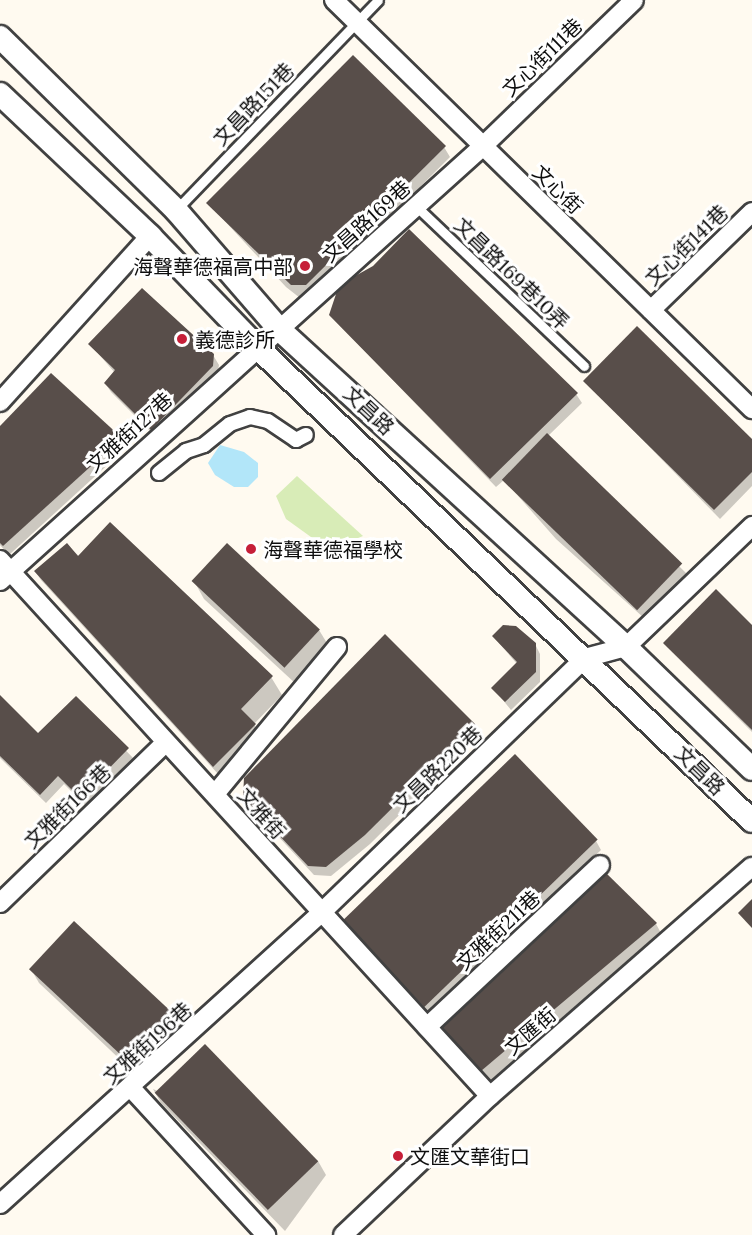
<!DOCTYPE html>
<meta charset="utf-8">
<style>
body{margin:0}
#map{position:relative;width:752px;height:1235px;overflow:hidden;background:#fffaf0;font-family:Lora,"Noto Sans TC",serif}
div>[style]{position:absolute}
.green>*{inset:0;background:#d8ecb7}
.water>*{inset:0;background:#b2e6f9}
.shadow>*{inset:0;background:#0003}
.building>*{inset:0;background:#584e4a;transform-origin:0 0}
.roads{filter:drop-shadow(2px 0 #414141) drop-shadow(-2px 0 #414141) drop-shadow(0 2px #414141) drop-shadow(0 -2px #414141)}
.service>*{height:9px;margin:-4.5px;padding:0 4.5px;transform-origin:4.5px;border-radius:4.5px;background:#fff}
.pedestrian>*{height:14px;margin:-7px;padding:0 7px;transform-origin:7px;border-radius:7px;background:#fff}
.minor>*{height:18px;margin:-9px;padding:0 9px;transform-origin:9px;border-radius:9px;background:#fff}
.tertiary>*{height:22px;margin:-11px;padding:0 11px;transform-origin:11px;border-radius:11px;background:#fff}
.dots>*{width:16px;height:16px;translate:-50% -50%;box-sizing:border-box;border:3px solid #fff;border-radius:50%}
span{translate:-50% -50%;white-space:nowrap;text-align:center;line-height:1.15;-webkit-text-stroke:6px #fff;paint-order:stroke}
.street-label{font-size:20px;color:#0e0e0e}
.poi-label{font-size:20px;color:#0e0e0e}
.right{translate:-100% -50%;text-align:right}
.left{translate:0 -50%;text-align:left}
</style>
<div id="map">
<div class="green">
<div style="clip-path:polygon(297px 476px,363px 536px,329px 550px,286px 519px,276px 496px)"></div>
</div>
<div class="water">
<div style="clip-path:polygon(220px 445px,244px 452px,258px 463px,258px 477px,248px 487px,234px 487px,215px 475px,208px 463px)"></div>
</div>
<div class="shadow">
<div style="clip-path:polygon(444px 147px,450px 157px,338px 269px,314px 298px,300px 298px,286px 287px,208px 203px)"></div>
<div style="clip-path:polygon(330px 315px,576px 394px,582px 403px,548px 436px,687px 574px,644px 618px,556px 539px,504px 480px,496px 487px)"></div>
<div style="clip-path:polygon(90px 344px,213px 355px,219px 365px,217px 376px,157px 438px,111px 392px,105px 383px,115px 373px)"></div>
<div style="clip-path:polygon(51px 375px,126px 448px,9px 555px,0 545px,0 429px)"></div>
<div style="clip-path:polygon(585px 381px,752px 441px,752px 486px,720px 519px)"></div>
<div style="clip-path:polygon(67px 545px,80px 557px,271px 677px,282px 695px,254px 724px,260px 734px,219px 775px,41px 580px,35px 571px)"></div>
<div style="clip-path:polygon(194px 581px,319px 630px,330px 648px,296px 684px,204px 599px)"></div>
<div style="clip-path:polygon(752px 627px,752px 732px,664px 644px)"></div>
<div style="clip-path:polygon(385px 636px,480px 735px,370px 844px,331px 876px,314px 875px,250px 806px,244px 796px,246px 779px)"></div>
<div style="clip-path:polygon(494px 637px,535px 644px,540px 654px,540px 682px,511px 710px,493px 688px,517px 664px)"></div>
<div style="clip-path:polygon(0 697px,38px 735px,76px 698px,133px 758px,86px 806px,64px 784px,46px 803px,0 758px)"></div>
<div style="clip-path:polygon(596px 841px,601px 850px,428px 1014px,347px 929px)"></div>
<div style="clip-path:polygon(605px 874px,656px 924px,666px 942px,493px 1088px,450px 1043px,440px 1025px)"></div>
<div style="clip-path:polygon(31px 969px,179px 1022px,187px 1036px,143px 1081px,39px 983px)"></div>
<div style="clip-path:polygon(153px 1089px,318px 1161px,326px 1175px,285px 1231px,161px 1103px)"></div>
</div>
<div class="building">
<div style="clip-path:polygon(353px 55px,446px 146px,306px 285px,291px 285px,206px 203px)"></div>
<div style="clip-path:polygon(409px 229px,578px 393px,490px 479px,329px 315px,339px 285px,373px 266px)"></div>
<div style="clip-path:polygon(142px 288px,214px 354px,213px 366px,151px 430px,104px 383px,115px 370px,88px 344px)"></div>
<div style="clip-path:polygon(637px 326px,752px 439px,752px 472px,714px 510px,583px 381px)"></div>
<div style="clip-path:polygon(51px 373px,122px 438px,3px 546px,0 543px,0 426px)"></div>
<div style="left:547px;top:433px;width:188px;height:65px;rotate:44deg"></div>
<div style="clip-path:polygon(110px 522px,273px 676px,241px 709px,256px 724px,213px 767px,34px 571px,67px 543px,78px 556px)"></div>
<div style="left:227px;top:543px;width:127px;height:52px;rotate:43deg"></div>
<div style="clip-path:polygon(716px 589px,752px 625px,752px 730px,663px 643px)"></div>
<div style="clip-path:polygon(503px 625px,516px 626px,536px 643px,536px 672px,505px 702px,491px 688px,517px 662px,492px 636px)"></div>
<div style="clip-path:polygon(385px 634px,476px 725px,365px 835px,326px 867px,308px 866px,243px 797px,244px 778px)"></div>
<div style="clip-path:polygon(0 695px,38px 733px,76px 696px,129px 748px,80px 798px,58px 776px,40px 795px,0 756px)"></div>
<div style="left:515px;top:754px;width:119px;height:241px;rotate:46deg"></div>
<div style="clip-path:polygon(605px 872px,657px 923px,481px 1071px,438px 1025px)"></div>
<div style="clip-path:polygon(752px 899px,752px 928px,738px 913px)"></div>
<div style="left:74px;top:921px;width:146px;height:66px;rotate:43deg"></div>
<div style="left:205px;top:1044px;width:163px;height:70px;rotate:46deg"></div>
</div>
<div class="roads">
<div class="service">
<div style="left:416px;top:206px;width:232px;rotate:43.6deg"></div>
<div style="left:176px;top:210px;width:291px;rotate:-46.1deg"></div>
</div>
<div class="pedestrian">
<div style="left:159px;top:473px;width:35px;rotate:-39deg"></div>
<div style="left:186px;top:451px;width:19px;rotate:-18deg"></div>
<div style="left:204px;top:445px;width:33px;rotate:-39deg"></div>
<div style="left:230px;top:424px;width:21px;rotate:-19deg"></div>
<div style="left:250px;top:417px;width:18px;rotate:13deg"></div>
<div style="left:268px;top:421px;width:34px;rotate:34deg"></div>
<div style="left:296px;top:440px;width:11px;rotate:-27deg"></div>
</div>
<div class="minor">
<div style="left:334px;top:0;width:585px;rotate:44.38deg"></div>
<div style="left:651px;top:310px;width:141px;rotate:-44.1deg"></div>
<div style="left:0;top:402px;width:224px;rotate:-47.9deg"></div>
<div style="left:0;top:560px;width:726px;rotate:47.57deg"></div>
<div style="left:0;top:581px;width:649px;rotate:-42deg"></div>
<div style="left:482px;top:147px;width:211px;rotate:-44deg"></div>
<div style="left:215px;top:794px;width:191px;rotate:-50.3deg"></div>
<div style="left:0;top:903px;width:231px;rotate:-44.1deg"></div>
<div style="left:427px;top:1027px;width:237px;rotate:-43.1deg"></div>
<div style="left:131px;top:1088px;width:200px;rotate:47.4deg"></div>
<div style="left:0;top:1204px;width:435px;rotate:-42.2deg"></div>
<div style="left:322px;top:912px;width:366px;rotate:-44deg"></div>
<div style="left:585px;top:658px;width:42px;rotate:-15deg"></div>
<div style="left:626px;top:647px;width:175px;rotate:-43.8deg"></div>
<div style="left:343px;top:1235px;width:202px;rotate:-43.4deg"></div>
<div style="left:490px;top:1096px;width:348px;rotate:-41.2deg"></div>
</div>
<div class="tertiary">
<div style="left:0;top:37px;width:247px;rotate:44.5deg"></div>
<div style="left:176px;top:210px;width:157px;rotate:49.1deg"></div>
<div style="left:279px;top:329px;width:471px;rotate:42.5deg"></div>
<div style="left:626px;top:647px;width:175px;rotate:44.1deg"></div>
<div style="left:0;top:94px;width:207px;rotate:43.4deg"></div>
<div style="left:150px;top:236px;width:154px;rotate:46.1deg"></div>
<div style="left:257px;top:347px;width:685px;rotate:43.76deg"></div>
</div>
</div>
<div class="dots">
<div style="left:305px;top:266px;background:#c61f38"></div>
<div style="left:182px;top:339px;background:#c61f38"></div>
<div style="left:251px;top:549px;background:#c61f38"></div>
<div style="left:398px;top:1156px;background:#c61f38"></div>
</div>
<div class="street-label">
<span style="left:542px;top:57px;rotate:-44deg">文心街111巷</span>
<span style="left:253px;top:104px;rotate:-46deg">文昌路151巷</span>
<span style="left:558px;top:189px;rotate:44deg">文心街</span>
<span style="left:366px;top:221px;rotate:-42deg">文昌路169巷</span>
<span style="left:686px;top:245px;rotate:-44deg">文心街141巷</span>
<span style="left:512px;top:273px;rotate:44deg">文昌路169巷10弄</span>
<span style="left:369px;top:410px;rotate:43deg">文昌路</span>
<span style="left:129px;top:432px;rotate:-42deg">文雅街127巷</span>
<span style="left:437px;top:769px;rotate:-44deg">文昌路220巷</span>
<span style="left:700px;top:770px;rotate:44deg">文昌路</span>
<span style="left:67px;top:806px;rotate:-44deg">文雅街166巷</span>
<span style="left:262px;top:813px;rotate:48deg">文雅街</span>
<span style="left:498px;top:930px;rotate:-43deg">文雅街211巷</span>
<span style="left:530px;top:1031px;rotate:-41deg">文匯街</span>
<span style="left:147px;top:1043px;rotate:-42deg">文雅街196巷</span>
</div>
<div class="poi-label">
<span class="right" style="left:293px;top:266px">海聲華德福高中部</span>
<span class="left" style="left:195px;top:339px">義德診所</span>
<span class="left" style="left:263px;top:549px">海聲華德福學校</span>
<span class="left" style="left:410px;top:1156px">文匯文華街口</span>
</div>
</div>
